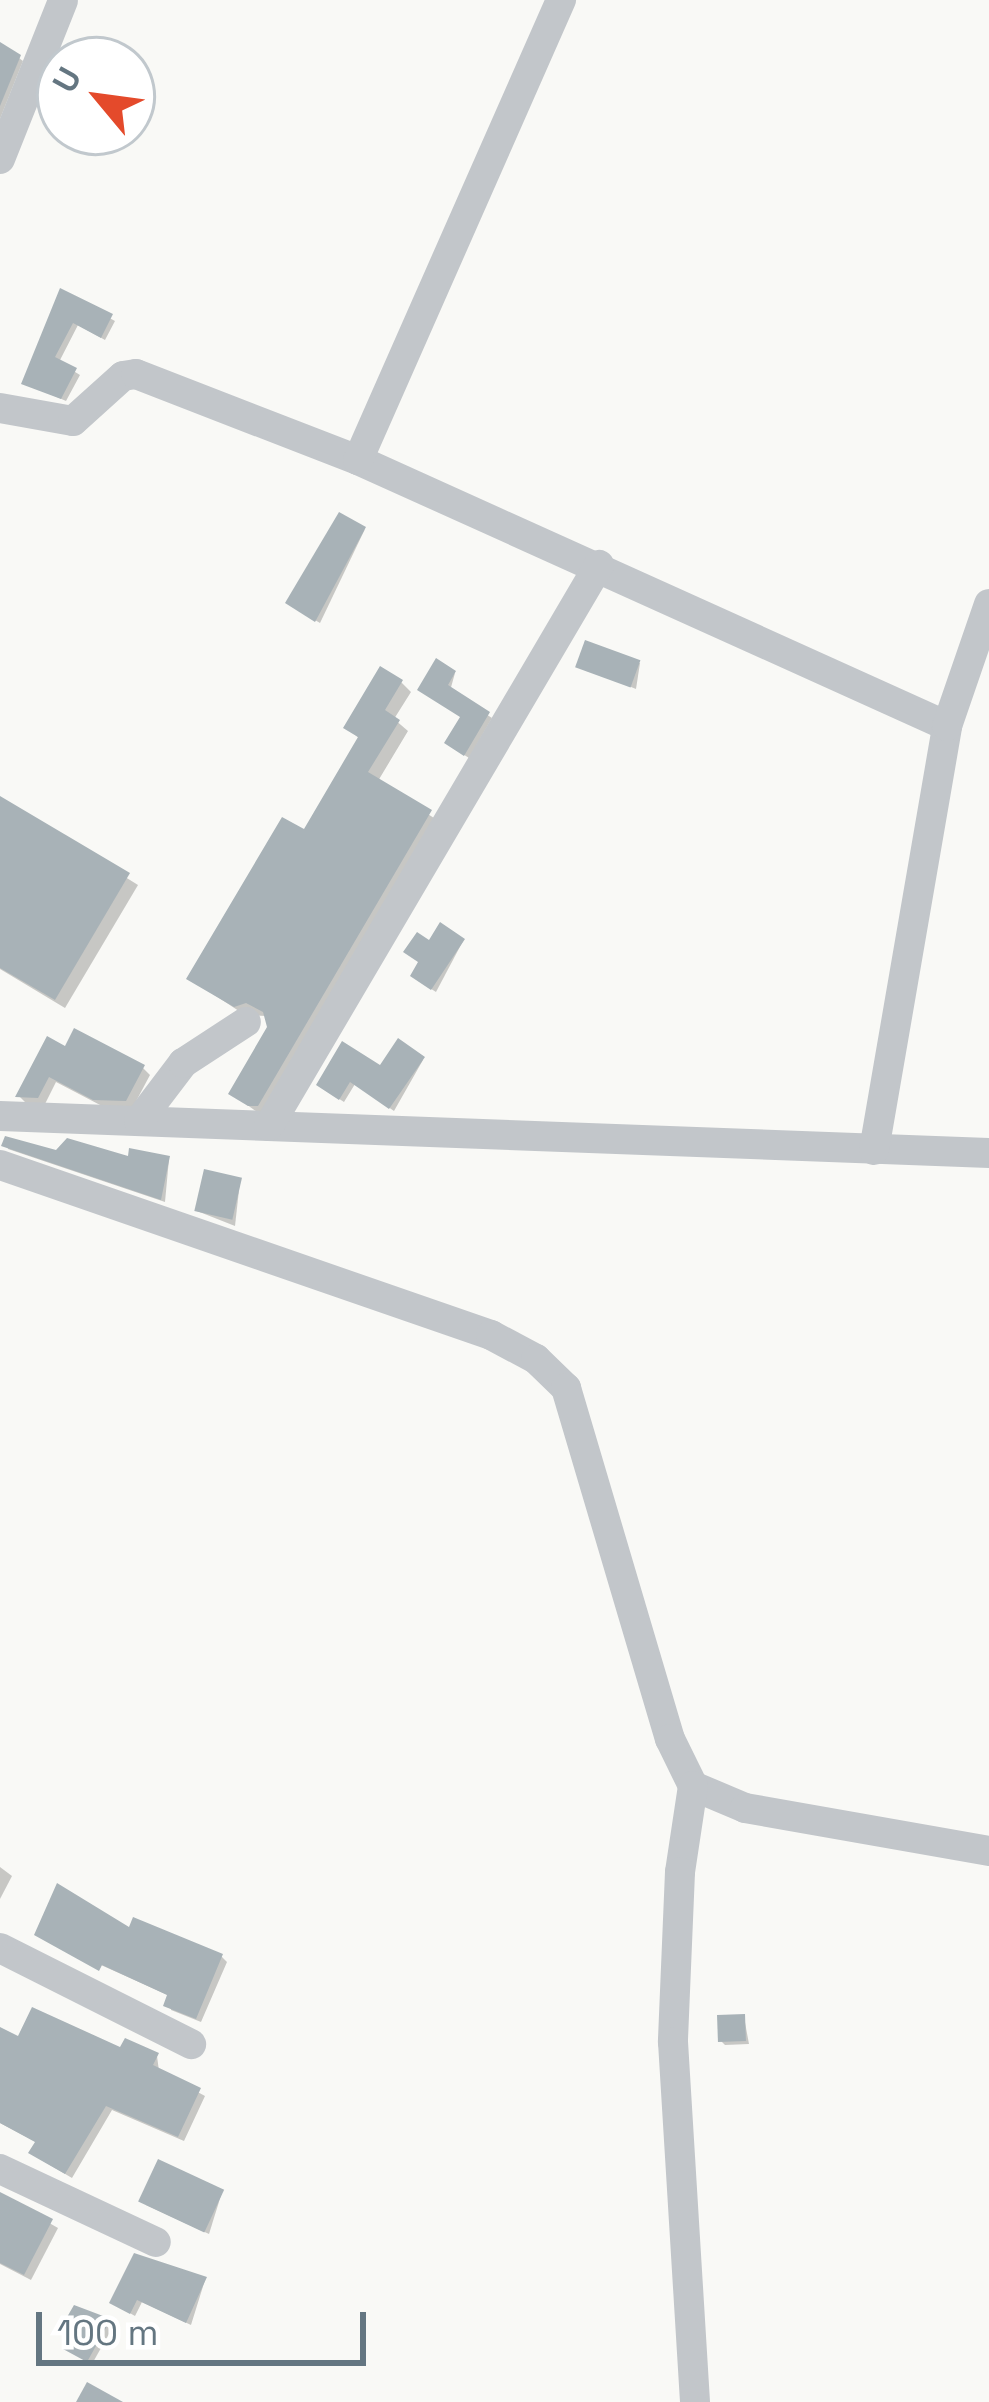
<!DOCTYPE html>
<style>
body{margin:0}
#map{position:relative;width:989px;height:2402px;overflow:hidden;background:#f9f9f6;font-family:"Space Grotesk",sans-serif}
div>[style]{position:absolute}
.shadow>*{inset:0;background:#0003}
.building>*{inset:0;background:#a8b2b7;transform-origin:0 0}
.minor>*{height:30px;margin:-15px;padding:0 15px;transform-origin:15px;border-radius:15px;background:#c2c6ca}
span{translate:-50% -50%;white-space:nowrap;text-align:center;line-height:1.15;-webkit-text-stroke:12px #fff;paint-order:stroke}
.north{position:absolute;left:36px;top:36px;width:120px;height:120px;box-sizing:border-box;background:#fff;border:3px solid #c1c8cd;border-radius:50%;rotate:299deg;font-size:33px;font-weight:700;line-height:48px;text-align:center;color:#647681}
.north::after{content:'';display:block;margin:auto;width:42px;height:54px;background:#e44a2b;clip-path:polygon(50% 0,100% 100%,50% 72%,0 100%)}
.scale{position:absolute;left:36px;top:2312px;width:330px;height:54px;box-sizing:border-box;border:6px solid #647681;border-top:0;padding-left:15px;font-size:36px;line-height:42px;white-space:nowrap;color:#647681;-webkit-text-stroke:9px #fff;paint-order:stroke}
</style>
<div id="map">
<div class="shadow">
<div style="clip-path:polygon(0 44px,23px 61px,0 119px)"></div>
<div style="clip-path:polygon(62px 292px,115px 321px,105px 340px,78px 325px,59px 362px,80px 375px,66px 401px,25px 383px)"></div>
<div style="clip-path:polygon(365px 529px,320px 623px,293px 607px)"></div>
<div style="clip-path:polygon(640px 663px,636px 689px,579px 666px)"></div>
<div style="clip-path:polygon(455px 673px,450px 691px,492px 718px,469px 758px,452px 747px,463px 717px,425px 694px)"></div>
<div style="clip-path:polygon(401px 682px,411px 692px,394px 719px,408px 731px,378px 781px,440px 822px,260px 1114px,232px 1094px,271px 1027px,267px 1016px,245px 1015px,190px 979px,305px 833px,360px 739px,346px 727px)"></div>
<div style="clip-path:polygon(0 799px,138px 885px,65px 1008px,0 969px)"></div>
<div style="clip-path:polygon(463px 941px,436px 992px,417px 980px,430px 944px)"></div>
<div style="clip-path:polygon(67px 1050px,143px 1068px,150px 1075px,133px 1107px,102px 1106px,56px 1082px,45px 1104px,26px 1103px,19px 1096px)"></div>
<div style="clip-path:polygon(423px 1060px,394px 1111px,355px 1084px,344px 1102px,324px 1089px)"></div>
<div style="clip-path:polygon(7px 1139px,57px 1154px,169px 1159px,165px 1202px,8px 1149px)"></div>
<div style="clip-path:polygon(240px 1181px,235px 1226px,197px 1211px)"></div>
<div style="clip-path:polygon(0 1867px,12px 1876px,0 1899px)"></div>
<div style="clip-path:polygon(43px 1939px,222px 1957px,227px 1962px,201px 2022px,171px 2010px,170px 1996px)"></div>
<div style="clip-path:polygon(744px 2017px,749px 2044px,725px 2045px,721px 2041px)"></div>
<div style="clip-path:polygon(0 2035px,157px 2056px,159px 2071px,205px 2096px,184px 2141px,112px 2110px,72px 2178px,38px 2158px,38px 2143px,0 2123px)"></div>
<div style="clip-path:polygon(222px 2192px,209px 2234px,146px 2205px)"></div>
<div style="clip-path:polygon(0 2195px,58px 2228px,31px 2280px,0 2264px)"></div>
<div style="clip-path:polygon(205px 2280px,191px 2325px,142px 2302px,135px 2316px,112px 2303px)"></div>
<div style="clip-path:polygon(75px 2308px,114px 2325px,92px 2364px,71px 2352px)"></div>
</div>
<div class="building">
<div style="clip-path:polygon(0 42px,21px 55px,0 106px)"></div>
<div style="clip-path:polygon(60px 288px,113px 314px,101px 338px,73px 323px,55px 357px,77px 368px,61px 399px,21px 384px)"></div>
<div style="clip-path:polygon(339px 512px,366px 527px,315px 622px,285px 603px)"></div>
<div style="left:585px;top:640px;width:59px;height:29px;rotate:20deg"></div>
<div style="clip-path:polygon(436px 658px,456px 671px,448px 685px,490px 712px,464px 756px,444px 743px,460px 717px,417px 690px)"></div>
<div style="clip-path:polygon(380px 666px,403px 680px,385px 710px,400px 720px,368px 772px,432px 810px,258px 1106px,248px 1106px,228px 1094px,267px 1027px,263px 1012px,246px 1003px,234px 1007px,186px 979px,282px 817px,304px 829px,358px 737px,343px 728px)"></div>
<div style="clip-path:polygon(0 796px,130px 873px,55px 1000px,0 968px)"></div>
<div style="clip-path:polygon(440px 922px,465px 939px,431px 990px,410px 976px,418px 962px,403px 952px,417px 932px,429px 940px)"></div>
<div style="clip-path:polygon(74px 1028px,145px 1065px,126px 1101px,93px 1100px,49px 1077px,38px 1098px,15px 1097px,47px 1036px,65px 1046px)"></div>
<div style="clip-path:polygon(398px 1038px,425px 1057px,389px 1109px,350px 1082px,339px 1100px,316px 1085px,342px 1041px,380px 1065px)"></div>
<div style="clip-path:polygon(5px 1136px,56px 1150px,67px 1138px,128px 1156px,129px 1148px,170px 1156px,161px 1200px,1px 1146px)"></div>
<div style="left:204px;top:1169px;width:39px;height:43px;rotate:13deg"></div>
<div style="clip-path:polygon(57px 1883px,129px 1927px,133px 1917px,223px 1954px,196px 2019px,163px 2006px,167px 1995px,102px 1965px,99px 1971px,34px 1935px)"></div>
<div style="clip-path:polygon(32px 2007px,120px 2047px,125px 2038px,159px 2053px,153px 2065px,201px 2088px,178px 2137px,106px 2106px,65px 2174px,28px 2153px,35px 2142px,0 2123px,0 2027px,18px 2036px)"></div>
<div style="left:745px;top:2014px;width:27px;height:28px;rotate:88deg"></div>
<div style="left:158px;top:2159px;width:73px;height:47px;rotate:25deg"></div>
<div style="clip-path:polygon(0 2192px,53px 2219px,24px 2275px,0 2263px)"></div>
<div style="clip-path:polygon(134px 2253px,207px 2277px,186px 2323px,137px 2300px,130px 2314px,109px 2303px)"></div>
<div style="clip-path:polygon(74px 2305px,111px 2319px,87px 2362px,63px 2349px,73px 2330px,63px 2324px)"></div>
<div style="clip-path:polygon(87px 2382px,123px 2402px,76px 2402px)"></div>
</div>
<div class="minor">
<div style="left:0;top:159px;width:170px;rotate:-68.3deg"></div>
<div style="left:0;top:408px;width:74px;rotate:10.1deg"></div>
<div style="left:73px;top:421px;width:67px;rotate:-42deg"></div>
<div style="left:123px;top:376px;width:13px;rotate:-9deg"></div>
<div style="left:136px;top:374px;width:238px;rotate:21.2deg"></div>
<div style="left:358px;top:460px;width:646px;rotate:24.3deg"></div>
<div style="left:358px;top:460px;width:503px;rotate:-66.19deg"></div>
<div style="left:0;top:1116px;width:990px;rotate:2.14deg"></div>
<div style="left:139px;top:1121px;width:73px;rotate:-52.8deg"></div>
<div style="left:183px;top:1063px;width:75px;rotate:-33.1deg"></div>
<div style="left:269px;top:1126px;width:651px;rotate:-59.53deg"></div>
<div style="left:874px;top:1150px;width:430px;rotate:-80.2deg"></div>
<div style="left:947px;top:726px;width:129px;rotate:-71deg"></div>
<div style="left:0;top:1165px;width:520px;rotate:19.1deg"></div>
<div style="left:491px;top:1335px;width:51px;rotate:28.1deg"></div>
<div style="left:536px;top:1359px;width:42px;rotate:44deg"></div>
<div style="left:566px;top:1388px;width:366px;rotate:73.5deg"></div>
<div style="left:670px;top:1739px;width:52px;rotate:63.9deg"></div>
<div style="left:693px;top:1786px;width:56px;rotate:22.9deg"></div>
<div style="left:745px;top:1808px;width:248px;rotate:10deg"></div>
<div style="left:693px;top:1786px;width:87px;rotate:98.6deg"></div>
<div style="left:680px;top:1872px;width:170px;rotate:92.4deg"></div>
<div style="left:673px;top:2042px;width:361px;rotate:86.5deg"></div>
<div style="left:0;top:1948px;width:214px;rotate:26.7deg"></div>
<div style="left:0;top:2169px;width:172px;rotate:25.1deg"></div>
</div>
<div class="north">U</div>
<div class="scale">100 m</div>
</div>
